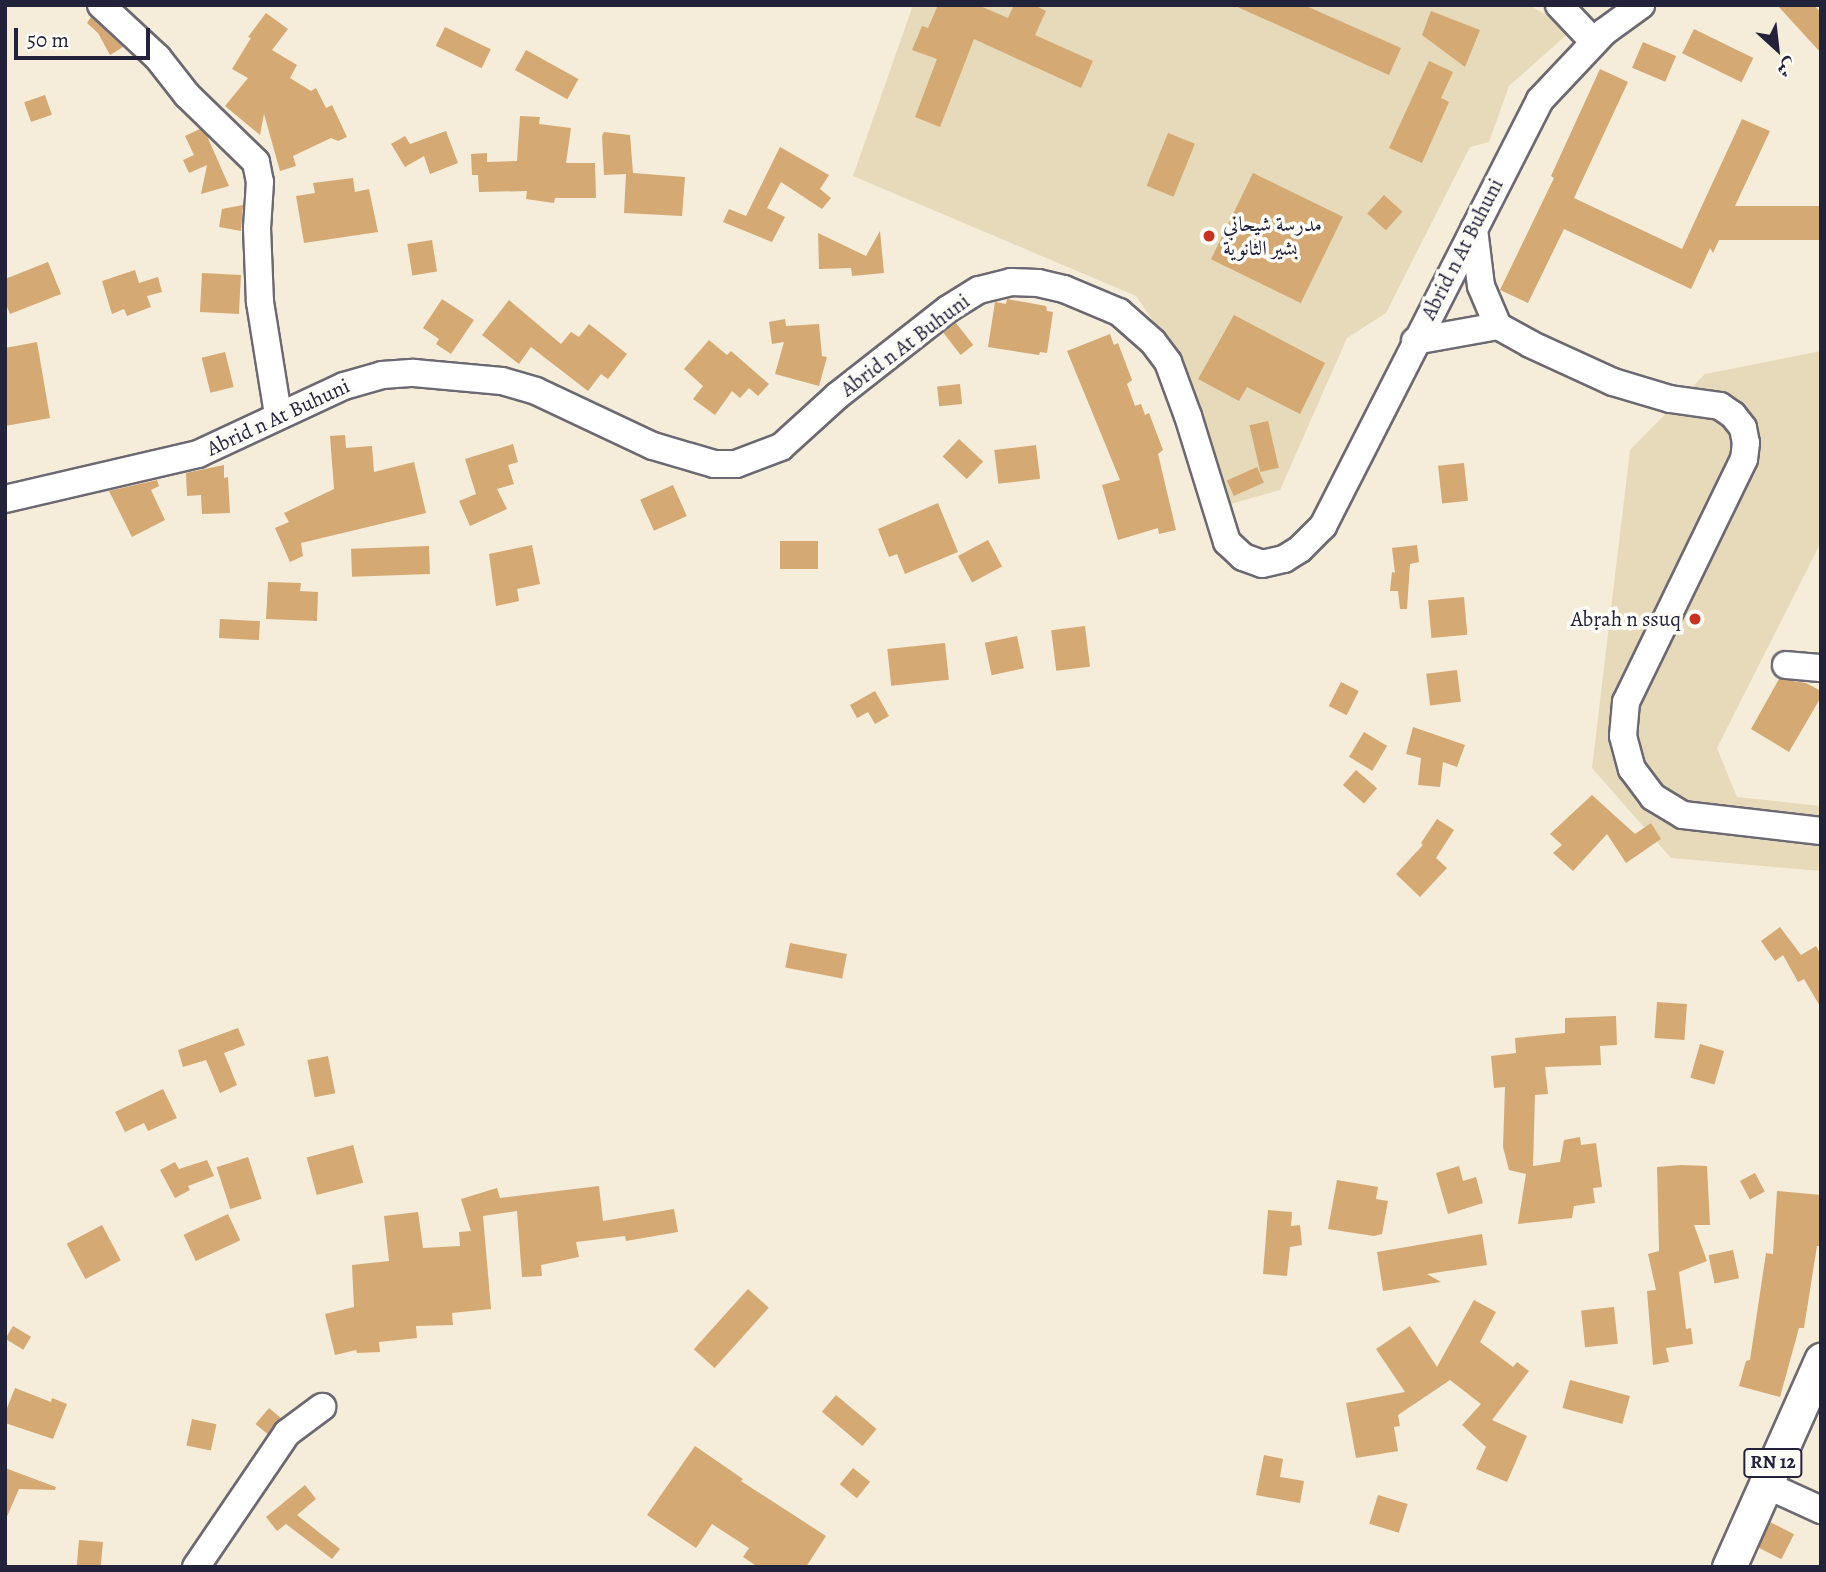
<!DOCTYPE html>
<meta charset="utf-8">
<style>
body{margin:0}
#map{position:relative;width:1826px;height:1572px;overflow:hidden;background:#f5edd9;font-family:Alegreya,Amiri,serif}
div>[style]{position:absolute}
.built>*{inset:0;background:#e7daba}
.building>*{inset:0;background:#d4a974;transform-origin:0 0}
.roads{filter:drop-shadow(2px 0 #6c6972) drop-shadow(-2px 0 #6c6972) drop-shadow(0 2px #6c6972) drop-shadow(0 -2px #6c6972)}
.minor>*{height:26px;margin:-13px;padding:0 13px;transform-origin:13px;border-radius:13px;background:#fff}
.major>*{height:33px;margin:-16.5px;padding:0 16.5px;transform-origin:16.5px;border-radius:16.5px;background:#fff}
.dots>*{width:19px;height:19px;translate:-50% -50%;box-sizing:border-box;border:4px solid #fdfcf7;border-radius:50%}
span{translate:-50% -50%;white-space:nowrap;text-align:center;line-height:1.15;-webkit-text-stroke:7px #fdfcf7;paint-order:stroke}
.shield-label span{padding:2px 5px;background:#fdfcf7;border:2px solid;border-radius:5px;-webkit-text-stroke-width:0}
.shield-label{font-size:19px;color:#22223b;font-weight:700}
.poi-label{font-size:21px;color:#22223b}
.left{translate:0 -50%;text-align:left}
.right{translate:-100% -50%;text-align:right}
.street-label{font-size:21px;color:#22223b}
.frame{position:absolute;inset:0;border:7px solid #22223b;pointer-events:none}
.north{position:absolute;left:1742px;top:14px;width:70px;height:70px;-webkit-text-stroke:5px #fdfcf7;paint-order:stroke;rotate:153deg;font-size:19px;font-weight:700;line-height:28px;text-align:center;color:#22223b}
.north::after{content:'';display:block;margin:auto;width:24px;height:32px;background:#22223b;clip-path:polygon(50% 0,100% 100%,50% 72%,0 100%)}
.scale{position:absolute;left:14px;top:28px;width:136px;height:32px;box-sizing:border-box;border:4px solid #22223b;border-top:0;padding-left:9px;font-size:21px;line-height:24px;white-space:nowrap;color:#22223b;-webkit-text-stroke:5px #fdfcf7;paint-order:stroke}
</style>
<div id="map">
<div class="built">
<div style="clip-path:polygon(913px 5px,1529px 5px,1572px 30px,1509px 86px,1489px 142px,1470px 147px,1386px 313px,1347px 338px,1280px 490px,1227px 505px,1178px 357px,1136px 296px,853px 176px)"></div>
<div style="clip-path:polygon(1821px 351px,1821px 542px,1717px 748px,1737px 797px,1821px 806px,1821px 871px,1671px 858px,1592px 768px,1630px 450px,1705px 374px)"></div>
</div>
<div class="building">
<div style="clip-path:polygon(938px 5px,978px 5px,1008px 18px,1014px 5px,1034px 5px,1046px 11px,1035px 35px,1093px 61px,1081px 88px,974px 39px,940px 127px,915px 117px,937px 59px,912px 50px,922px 26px,928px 28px)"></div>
<div style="clip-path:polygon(1233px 5px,1304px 5px,1401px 48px,1389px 75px)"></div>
<div style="clip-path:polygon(1777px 5px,1814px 5px,1821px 13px,1821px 53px)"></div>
<div style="clip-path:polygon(1431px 11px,1480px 30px,1465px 67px,1422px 35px)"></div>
<div style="clip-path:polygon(266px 13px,288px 29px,272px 50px,297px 65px,290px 78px,311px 91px,316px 88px,326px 108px,332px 105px,347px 137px,338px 141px,331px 138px,293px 156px,296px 166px,280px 171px,264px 114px,260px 135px,225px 106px,248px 78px,232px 69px,251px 38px,248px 37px)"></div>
<div style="clip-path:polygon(91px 17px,123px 47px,110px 55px,98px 33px,87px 23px)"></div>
<div style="left:445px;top:27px;width:51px;height:21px;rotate:26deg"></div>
<div style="left:1694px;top:29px;width:66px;height:27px;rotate:26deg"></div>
<div style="left:1643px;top:42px;width:36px;height:28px;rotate:23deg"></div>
<div style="left:526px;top:50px;width:60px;height:23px;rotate:29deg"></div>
<div style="clip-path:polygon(1429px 61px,1453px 72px,1441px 98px,1449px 102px,1422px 163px,1389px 148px)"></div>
<div style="clip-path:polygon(1600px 69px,1628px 82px,1574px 198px,1682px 249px,1742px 119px,1770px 131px,1713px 253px,1710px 248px,1691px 289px,1564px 229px,1528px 303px,1500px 290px,1554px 178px,1551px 176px)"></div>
<div style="left:45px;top:95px;width:21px;height:22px;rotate:71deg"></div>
<div style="clip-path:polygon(520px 116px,540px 117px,539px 124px,571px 128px,566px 163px,595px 163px,596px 198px,555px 198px,554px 203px,526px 199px,527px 191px,479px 192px,478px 175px,472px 175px,471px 154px,487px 153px,487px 162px,517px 161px)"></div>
<div style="clip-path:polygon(200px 129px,207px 136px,229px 186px,201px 194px,207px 165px,189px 173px,183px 160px,194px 155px,185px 136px)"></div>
<div style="clip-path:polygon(446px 131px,458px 163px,430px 174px,424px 156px,405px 167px,391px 144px,405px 136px,410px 144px)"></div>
<div style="clip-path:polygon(604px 132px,630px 135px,633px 173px,685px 177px,682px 216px,624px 213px,626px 174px,604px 175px,602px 136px)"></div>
<div style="left:1168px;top:133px;width:29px;height:57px;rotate:22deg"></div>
<div style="clip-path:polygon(780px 147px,829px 175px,820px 189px,831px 198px,822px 209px,781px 182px,767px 208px,785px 217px,772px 242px,723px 222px,729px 209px,746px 216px)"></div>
<div style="left:1253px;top:173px;width:100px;height:96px;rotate:26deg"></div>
<div style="clip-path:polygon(353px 178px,355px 192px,369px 189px,378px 232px,304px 243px,296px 196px,315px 193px,313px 183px)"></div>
<div style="left:1384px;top:195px;width:25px;height:25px;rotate:42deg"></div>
<div style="clip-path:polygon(243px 205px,241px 231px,219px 227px,222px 209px)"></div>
<div style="left:1821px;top:206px;width:34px;height:118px;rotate:90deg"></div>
<div style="clip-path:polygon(880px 231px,884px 273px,852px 276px,851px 268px,819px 269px,818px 233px,866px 256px)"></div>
<div style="left:432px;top:240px;width:32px;height:25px;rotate:81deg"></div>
<div style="clip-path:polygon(48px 262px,61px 294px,10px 314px,5px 302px,5px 279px)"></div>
<div style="clip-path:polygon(135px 270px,139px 283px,158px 277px,162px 292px,147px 296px,151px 307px,127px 316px,124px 309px,112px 314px,102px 281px)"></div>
<div style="left:202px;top:273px;width:39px;height:39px;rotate:3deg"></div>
<div style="clip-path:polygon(442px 299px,474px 320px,451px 354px,436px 344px,439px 339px,423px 328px)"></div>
<div style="clip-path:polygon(1007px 299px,1046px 306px,1047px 311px,1053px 312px,1047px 353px,1040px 352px,1039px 355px,988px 347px,995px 302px,1006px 304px)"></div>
<div style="clip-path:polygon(509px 300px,561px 344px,571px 332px,579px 337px,589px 324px,627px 354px,608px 379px,601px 374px,588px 391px,531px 347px,519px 364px,482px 335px)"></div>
<div style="clip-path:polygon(1234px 315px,1325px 363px,1300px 414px,1247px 387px,1239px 401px,1198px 379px)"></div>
<div style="clip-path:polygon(785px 319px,786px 326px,819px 324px,822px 356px,827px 357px,819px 386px,775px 374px,784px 342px,772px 344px,769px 322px)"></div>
<div style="left:956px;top:323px;width:28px;height:16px;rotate:52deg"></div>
<div style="clip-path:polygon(1110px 334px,1114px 345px,1118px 343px,1132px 380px,1127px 384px,1135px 406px,1141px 404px,1145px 415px,1149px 413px,1163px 450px,1158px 454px,1176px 530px,1159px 534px,1158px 528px,1118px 540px,1102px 485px,1120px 480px,1067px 351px)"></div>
<div style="clip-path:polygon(709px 340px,727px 355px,731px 351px,769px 384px,758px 396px,749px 388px,740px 398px,732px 391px,715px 415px,693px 399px,703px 386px,684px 369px)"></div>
<div style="clip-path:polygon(37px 342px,50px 418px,5px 426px,5px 348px)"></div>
<div style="left:225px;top:352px;width:36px;height:24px;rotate:76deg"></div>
<div style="left:960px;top:384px;width:20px;height:23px;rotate:84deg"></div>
<div style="left:1268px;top:421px;width:48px;height:19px;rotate:77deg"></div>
<div style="clip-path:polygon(345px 435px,346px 448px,372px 446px,374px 472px,414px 462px,426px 513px,301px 543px,303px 556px,290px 562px,275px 528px,289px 522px,284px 513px,334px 489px,330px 436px)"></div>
<div style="left:959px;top:439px;width:33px;height:24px;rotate:43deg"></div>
<div style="clip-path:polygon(513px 444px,518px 462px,508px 465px,514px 484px,497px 489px,507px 509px,470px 526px,459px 501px,476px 494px,465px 459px)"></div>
<div style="left:1036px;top:445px;width:34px;height:42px;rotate:83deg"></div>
<div style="left:1464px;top:463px;width:38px;height:26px;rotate:84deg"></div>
<div style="clip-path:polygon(224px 465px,224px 478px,228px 477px,230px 513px,202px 514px,201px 495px,187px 496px,186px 473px)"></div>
<div style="left:1257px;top:467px;width:17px;height:33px;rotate:66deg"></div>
<div style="clip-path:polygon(157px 480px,159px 486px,151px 490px,165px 520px,132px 537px,109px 491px)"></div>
<div style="left:673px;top:485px;width:34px;height:36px;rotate:66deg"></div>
<div style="clip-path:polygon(938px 503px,958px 552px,905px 574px,897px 554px,889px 557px,878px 529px)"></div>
<div style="left:988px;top:540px;width:30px;height:34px;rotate:62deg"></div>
<div style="left:780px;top:541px;width:38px;height:28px"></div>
<div style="clip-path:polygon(532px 545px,540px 584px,517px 589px,519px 601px,496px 606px,489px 554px)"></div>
<div style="clip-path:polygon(1417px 545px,1419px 562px,1410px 564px,1407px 609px,1400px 609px,1398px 591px,1390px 591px,1392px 572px,1395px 573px,1392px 548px)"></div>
<div style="left:429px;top:546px;width:28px;height:78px;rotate:88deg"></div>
<div style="clip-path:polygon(268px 582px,301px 583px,300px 591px,318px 592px,317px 621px,266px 619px)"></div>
<div style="left:1464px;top:597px;width:38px;height:36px;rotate:85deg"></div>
<div style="left:220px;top:619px;width:40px;height:19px;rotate:3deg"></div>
<div style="left:1085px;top:626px;width:41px;height:34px;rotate:83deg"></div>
<div style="left:1017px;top:636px;width:33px;height:33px;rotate:78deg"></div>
<div style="left:945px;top:643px;width:37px;height:58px;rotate:84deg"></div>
<div style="left:1457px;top:670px;width:32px;height:31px;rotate:83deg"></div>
<div style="clip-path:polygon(1779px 679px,1806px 683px,1821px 691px,1821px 697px,1789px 752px,1751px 729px)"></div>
<div style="left:1341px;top:682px;width:20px;height:27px;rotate:27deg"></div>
<div style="clip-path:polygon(875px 691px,889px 716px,875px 724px,868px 712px,857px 718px,850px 705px)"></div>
<div style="clip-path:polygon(1413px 727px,1465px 745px,1457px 767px,1443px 762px,1440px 787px,1418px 785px,1421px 758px,1406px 754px)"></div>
<div style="left:1364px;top:732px;width:27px;height:29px;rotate:31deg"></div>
<div style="left:1356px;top:770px;width:28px;height:20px;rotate:41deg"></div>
<div style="clip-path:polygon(1592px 795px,1635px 834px,1651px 823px,1661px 839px,1626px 863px,1607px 834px,1573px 871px,1553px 853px,1562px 845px,1550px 834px)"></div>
<div style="clip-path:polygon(1437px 819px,1454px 830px,1436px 858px,1447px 868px,1420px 897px,1396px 874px,1423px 845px,1421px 843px)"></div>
<div style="clip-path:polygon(1780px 927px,1801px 955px,1816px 946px,1821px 955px,1821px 1008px,1804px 979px,1798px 982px,1783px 955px,1775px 961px,1761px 941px)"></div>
<div style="left:790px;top:943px;width:58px;height:25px;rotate:11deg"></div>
<div style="left:1657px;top:1002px;width:30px;height:36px;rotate:4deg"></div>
<div style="clip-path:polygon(1616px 1016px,1617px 1045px,1600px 1046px,1601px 1065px,1545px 1067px,1548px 1094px,1535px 1095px,1533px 1166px,1560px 1162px,1564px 1140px,1580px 1137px,1581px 1145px,1596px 1143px,1602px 1187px,1593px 1188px,1595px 1203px,1574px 1206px,1572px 1218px,1518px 1224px,1526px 1174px,1509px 1170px,1503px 1147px,1505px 1087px,1494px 1088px,1491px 1056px,1516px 1053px,1515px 1038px,1565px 1033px,1565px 1018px)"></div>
<div style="clip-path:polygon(238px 1028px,245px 1045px,224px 1053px,237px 1085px,220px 1093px,206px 1060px,183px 1067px,178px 1050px)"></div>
<div style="left:1700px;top:1044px;width:25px;height:35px;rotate:16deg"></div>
<div style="left:328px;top:1056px;width:38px;height:21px;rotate:79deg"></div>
<div style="clip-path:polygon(163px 1089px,177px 1118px,148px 1131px,144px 1123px,125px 1132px,115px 1112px)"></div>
<div style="left:353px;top:1145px;width:39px;height:48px;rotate:75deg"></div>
<div style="left:248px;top:1157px;width:44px;height:33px;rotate:72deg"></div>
<div style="clip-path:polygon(207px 1160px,214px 1176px,188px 1186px,190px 1190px,175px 1198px,160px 1170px,175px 1162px,179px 1169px)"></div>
<div style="clip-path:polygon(1681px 1165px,1707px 1166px,1710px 1225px,1694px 1225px,1707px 1261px,1679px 1272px,1686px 1329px,1691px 1328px,1693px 1344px,1666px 1348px,1669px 1362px,1653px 1365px,1647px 1291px,1656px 1290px,1648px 1254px,1659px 1251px,1657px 1167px)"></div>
<div style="clip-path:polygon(1459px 1166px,1463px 1181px,1476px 1177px,1483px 1203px,1448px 1214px,1436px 1173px)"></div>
<div style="left:1755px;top:1173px;width:21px;height:17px;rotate:62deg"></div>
<div style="clip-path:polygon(1337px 1180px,1378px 1187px,1376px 1199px,1388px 1201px,1382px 1234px,1374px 1236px,1328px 1229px)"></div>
<div style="clip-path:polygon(599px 1186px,603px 1221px,674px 1209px,678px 1232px,626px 1241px,625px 1236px,576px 1242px,579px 1257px,541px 1265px,542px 1276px,522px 1277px,517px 1211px,483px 1216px,491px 1309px,452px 1313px,453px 1325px,416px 1326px,417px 1338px,379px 1342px,380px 1352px,357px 1353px,356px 1350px,335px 1355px,325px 1314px,354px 1307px,352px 1265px,389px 1261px,384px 1216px,418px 1212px,423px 1248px,460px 1246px,459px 1232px,471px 1231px,461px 1199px,497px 1188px,500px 1198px)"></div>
<div style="clip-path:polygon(1777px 1191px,1821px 1195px,1821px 1246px,1817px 1246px,1804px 1328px,1799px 1328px,1780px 1397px,1739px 1386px,1746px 1361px,1750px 1360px,1766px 1253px,1773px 1254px)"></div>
<div style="clip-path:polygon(1268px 1210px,1292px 1212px,1291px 1226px,1300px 1225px,1302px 1245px,1290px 1247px,1287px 1276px,1263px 1274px)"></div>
<div style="left:228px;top:1214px;width:29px;height:49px;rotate:65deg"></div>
<div style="left:102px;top:1225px;width:40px;height:40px;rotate:62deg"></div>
<div style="clip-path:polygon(1482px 1234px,1487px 1265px,1427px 1274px,1441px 1282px,1383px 1291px,1377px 1252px)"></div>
<div style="left:1733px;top:1250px;width:29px;height:25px;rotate:78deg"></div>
<div style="left:748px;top:1289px;width:28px;height:81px;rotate:42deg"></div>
<div style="clip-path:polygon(1474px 1300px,1496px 1312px,1480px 1342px,1513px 1367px,1517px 1362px,1529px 1371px,1492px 1420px,1527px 1436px,1507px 1482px,1476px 1469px,1486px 1447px,1462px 1425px,1481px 1404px,1450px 1380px,1398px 1415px,1400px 1426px,1394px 1427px,1398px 1451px,1356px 1458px,1346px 1403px,1405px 1392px,1376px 1349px,1410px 1326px,1437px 1367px)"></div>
<div style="left:1614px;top:1307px;width:37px;height:33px;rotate:84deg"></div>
<div style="left:13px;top:1326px;width:21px;height:15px;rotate:31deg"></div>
<div style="left:1570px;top:1380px;width:62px;height:29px;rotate:15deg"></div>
<div style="clip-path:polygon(15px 1388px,51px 1402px,52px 1398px,67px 1404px,53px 1439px,5px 1423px,5px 1413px)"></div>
<div style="left:836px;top:1395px;width:53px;height:22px;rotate:40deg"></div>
<div style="left:269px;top:1408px;width:16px;height:21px;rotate:40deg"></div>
<div style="left:192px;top:1419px;width:25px;height:27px;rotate:12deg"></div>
<div style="clip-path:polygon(695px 1446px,743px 1479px,741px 1481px,826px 1536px,806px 1567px,758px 1567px,743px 1557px,749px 1548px,712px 1524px,696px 1548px,647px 1515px)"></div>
<div style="clip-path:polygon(1264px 1455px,1283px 1459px,1280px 1477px,1304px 1481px,1300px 1503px,1256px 1495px)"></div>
<div style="clip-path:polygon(5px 1468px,56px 1487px,55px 1490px,19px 1489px,5px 1521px)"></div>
<div style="left:853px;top:1468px;width:22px;height:21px;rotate:39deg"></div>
<div style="clip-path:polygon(305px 1485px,316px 1499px,297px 1515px,340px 1549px,332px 1559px,286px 1524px,277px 1531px,266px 1517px)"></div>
<div style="left:1378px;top:1495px;width:31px;height:30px;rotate:17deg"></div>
<div style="left:1770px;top:1522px;width:27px;height:28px;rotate:27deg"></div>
<div style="left:79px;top:1540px;width:24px;height:27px;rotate:5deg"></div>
</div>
<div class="roads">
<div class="minor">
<div style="left:101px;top:5px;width:78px;rotate:42.9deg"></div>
<div style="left:158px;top:58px;width:47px;rotate:51.9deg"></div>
<div style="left:187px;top:95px;width:96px;rotate:44.2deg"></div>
<div style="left:256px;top:162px;width:20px;rotate:79deg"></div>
<div style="left:260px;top:182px;width:46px;rotate:93.7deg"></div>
<div style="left:257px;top:228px;width:74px;rotate:87.7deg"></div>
<div style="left:260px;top:302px;width:114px;rotate:80.9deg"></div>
<div style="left:1559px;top:5px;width:51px;rotate:46.6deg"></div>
<div style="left:1474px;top:229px;width:57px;rotate:83deg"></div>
<div style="left:1481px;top:286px;width:43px;rotate:67deg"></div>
<div style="left:1498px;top:326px;width:37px;rotate:29deg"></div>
<div style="left:1530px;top:344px;width:91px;rotate:24.6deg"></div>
<div style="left:1613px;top:382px;width:59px;rotate:16.6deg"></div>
<div style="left:1670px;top:399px;width:50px;rotate:8deg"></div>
<div style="left:1720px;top:406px;width:16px;rotate:35deg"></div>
<div style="left:1733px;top:415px;width:16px;rotate:52deg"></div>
<div style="left:1743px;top:428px;width:15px;rotate:79deg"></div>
<div style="left:1746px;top:443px;width:16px;rotate:97deg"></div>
<div style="left:1744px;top:459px;width:270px;rotate:115.9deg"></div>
<div style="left:1626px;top:702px;width:34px;rotate:95deg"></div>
<div style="left:1623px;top:736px;width:34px;rotate:75deg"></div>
<div style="left:1632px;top:769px;width:35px;rotate:53deg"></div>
<div style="left:1653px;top:797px;width:35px;rotate:31deg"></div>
<div style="left:1683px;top:815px;width:139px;rotate:6.6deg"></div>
<div style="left:1415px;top:341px;width:84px;rotate:-10.2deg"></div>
<div style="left:5px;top:499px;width:198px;rotate:-13.1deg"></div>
<div style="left:198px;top:454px;width:161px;rotate:-25deg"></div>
<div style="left:344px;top:386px;width:40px;rotate:-16deg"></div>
<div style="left:382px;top:375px;width:32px;rotate:-4deg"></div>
<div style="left:414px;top:373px;width:88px;rotate:5.2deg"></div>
<div style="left:502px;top:381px;width:35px;rotate:16deg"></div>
<div style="left:536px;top:391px;width:129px;rotate:25.2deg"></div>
<div style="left:653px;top:446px;width:64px;rotate:16.4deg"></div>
<div style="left:714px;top:464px;width:22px"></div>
<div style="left:736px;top:464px;width:48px;rotate:-20.7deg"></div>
<div style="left:781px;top:447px;width:76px;rotate:-42.3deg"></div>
<div style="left:837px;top:396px;width:141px;rotate:-38.1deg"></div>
<div style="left:948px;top:309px;width:36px;rotate:-32deg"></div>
<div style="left:979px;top:290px;width:33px;rotate:-14deg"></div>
<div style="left:1011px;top:282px;width:27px;rotate:2deg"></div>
<div style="left:1038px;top:283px;width:27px;rotate:13deg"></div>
<div style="left:1064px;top:289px;width:60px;rotate:22.7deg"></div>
<div style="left:1119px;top:312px;width:45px;rotate:41.4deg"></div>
<div style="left:1153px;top:342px;width:25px;rotate:53deg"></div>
<div style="left:1168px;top:362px;width:58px;rotate:69.7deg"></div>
<div style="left:1188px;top:416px;width:132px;rotate:72.8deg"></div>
<div style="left:1227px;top:542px;width:22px;rotate:43deg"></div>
<div style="left:1243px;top:557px;width:20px;rotate:20deg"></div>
<div style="left:1262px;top:564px;width:23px;rotate:-13deg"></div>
<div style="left:1284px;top:559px;width:19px;rotate:-32deg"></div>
<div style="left:1300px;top:549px;width:33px;rotate:-45deg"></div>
<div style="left:1323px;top:526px;width:478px;rotate:-63deg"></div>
<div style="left:1540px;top:100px;width:93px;rotate:-46.7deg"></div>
<div style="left:1604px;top:32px;width:46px;rotate:-36.1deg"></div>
<div style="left:1786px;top:665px;width:35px;rotate:5deg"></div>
<div style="left:1764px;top:1484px;width:63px;rotate:24.5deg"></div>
<div style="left:196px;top:1567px;width:162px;rotate:-55.8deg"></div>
<div style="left:287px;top:1433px;width:44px;rotate:-36.6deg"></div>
</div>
<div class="major">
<div style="left:1729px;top:1567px;width:227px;rotate:-66deg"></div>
</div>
</div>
<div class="dots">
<div style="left:1209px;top:236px;background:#c8321e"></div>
<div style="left:1695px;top:619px;background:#c8321e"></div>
</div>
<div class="shield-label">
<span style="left:1773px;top:1463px">RN 12</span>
</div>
<div class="poi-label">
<span class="left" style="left:1223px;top:236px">مدرسة شيحاني<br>بشير الثانوية</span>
<span class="right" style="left:1681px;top:619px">Abṛah n ssuq</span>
</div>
<div class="street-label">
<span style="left:1462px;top:249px;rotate:-63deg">Abrid n At Buhuni</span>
<span style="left:905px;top:345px;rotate:-37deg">Abrid n At Buhuni</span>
<span style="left:278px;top:417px;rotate:-25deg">Abrid n At Buhuni</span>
</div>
<div class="frame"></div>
<div class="north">ش</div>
<div class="scale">50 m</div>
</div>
